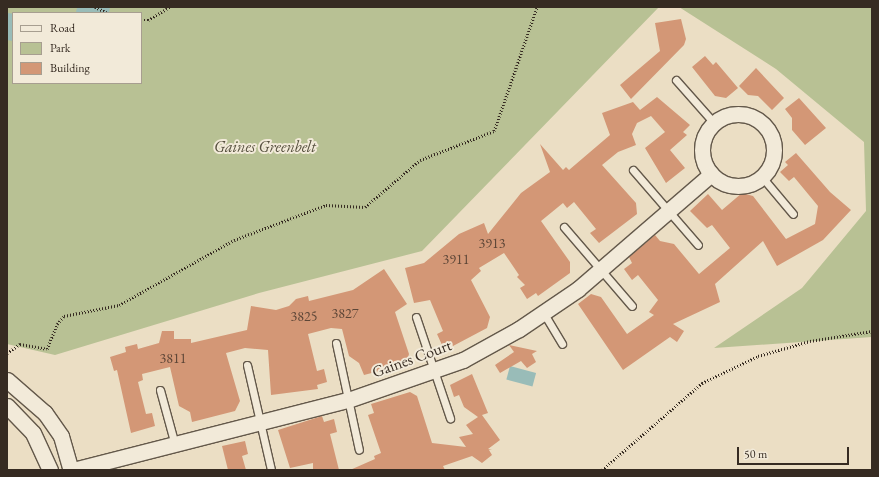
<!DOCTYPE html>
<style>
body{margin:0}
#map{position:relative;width:879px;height:477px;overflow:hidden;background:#ebdec4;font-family:"EB Garamond",serif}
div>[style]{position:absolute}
.green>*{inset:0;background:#b8c194}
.water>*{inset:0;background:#99bcb8;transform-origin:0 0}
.river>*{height:27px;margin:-13.5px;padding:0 13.5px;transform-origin:13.5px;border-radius:13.5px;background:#99bcb8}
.building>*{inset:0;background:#d39776}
.path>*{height:2.5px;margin-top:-1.25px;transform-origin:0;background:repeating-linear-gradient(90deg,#362b22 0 1px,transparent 0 3px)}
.roads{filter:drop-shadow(1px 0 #63584a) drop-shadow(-1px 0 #63584a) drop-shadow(0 1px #63584a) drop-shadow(0 -1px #63584a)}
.lane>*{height:7px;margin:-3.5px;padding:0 3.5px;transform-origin:3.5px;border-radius:3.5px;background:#f2ead9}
.street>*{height:15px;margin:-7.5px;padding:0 7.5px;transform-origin:7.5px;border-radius:7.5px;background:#f2ead9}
.street>.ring{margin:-7.5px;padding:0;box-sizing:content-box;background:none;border:15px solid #f2ead9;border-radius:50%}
span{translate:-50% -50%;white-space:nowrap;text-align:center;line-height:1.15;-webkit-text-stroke:4px #f2ead9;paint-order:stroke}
.number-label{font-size:14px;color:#5d4637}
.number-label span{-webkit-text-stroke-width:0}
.park-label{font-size:16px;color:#56503e;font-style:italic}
.street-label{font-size:16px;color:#362b22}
.frame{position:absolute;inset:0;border:8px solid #362b22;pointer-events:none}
.legend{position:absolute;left:12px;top:12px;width:130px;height:72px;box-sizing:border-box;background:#f2ead9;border:1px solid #a79e90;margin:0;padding:5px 7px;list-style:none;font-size:12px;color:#362b22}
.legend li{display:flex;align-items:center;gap:8px;height:20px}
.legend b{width:20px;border:1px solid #a79e90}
.scale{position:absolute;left:737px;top:447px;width:112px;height:18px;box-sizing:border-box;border:2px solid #362b22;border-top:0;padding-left:5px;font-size:12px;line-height:14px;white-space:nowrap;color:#362b22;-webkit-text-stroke:3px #f2ead9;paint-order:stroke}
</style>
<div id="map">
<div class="green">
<div style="clip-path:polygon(evenodd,7px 7px,659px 7px,422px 251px,259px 293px,55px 355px,7px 344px,7px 7px,13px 13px,141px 13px,141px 83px,13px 83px,13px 13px)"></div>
<div style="clip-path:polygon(679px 7px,872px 7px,872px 337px,714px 348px,802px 288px,866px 211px,864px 142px,776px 69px)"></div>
</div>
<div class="water">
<div style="left:510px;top:366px;width:27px;height:14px;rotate:15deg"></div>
</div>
<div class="river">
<div style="left:89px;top:13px;width:9px;rotate:-41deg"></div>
<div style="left:7px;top:26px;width:6px;rotate:9deg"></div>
</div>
<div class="building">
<div style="clip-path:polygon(681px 19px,686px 39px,684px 45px,631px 99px,620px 85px,660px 51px,655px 23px)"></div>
<div style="clip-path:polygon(705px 56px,713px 65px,716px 62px,738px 88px,726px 98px,715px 96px,692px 67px)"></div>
<div style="clip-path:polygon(756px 68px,784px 98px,772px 110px,758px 96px,748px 95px,739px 86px)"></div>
<div style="clip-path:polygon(657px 97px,690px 125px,683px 132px,687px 135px,670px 150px,685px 168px,666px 183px,645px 148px,665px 132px,651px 116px,637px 123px,632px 134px,636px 145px,618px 152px,602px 165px,636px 203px,637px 214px,599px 243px,590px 233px,596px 229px,574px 202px,567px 208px,563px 203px,541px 221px,570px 262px,570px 273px,538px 296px,536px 293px,527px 299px,520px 288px,525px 285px,517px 277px,519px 275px,504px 253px,479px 268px,481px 271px,471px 280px,490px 317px,487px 328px,453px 346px,451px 341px,442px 345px,437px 334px,443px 331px,430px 300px,414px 303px,405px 268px,424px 263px,459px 234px,484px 223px,488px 234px,521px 193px,550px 172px,540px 144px,563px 170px,566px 167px,569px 170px,610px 135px,602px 113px,633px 102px,640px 110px)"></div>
<div style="clip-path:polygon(799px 98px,826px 128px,805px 145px,792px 130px,792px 118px,785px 109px)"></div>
<div style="clip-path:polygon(796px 153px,830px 192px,851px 210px,823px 240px,777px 266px,763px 241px,715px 284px,720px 302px,673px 324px,684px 331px,677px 342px,670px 337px,623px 370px,578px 304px,591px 294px,601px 297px,627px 334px,654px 315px,649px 312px,658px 300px,638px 275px,632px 280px,624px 269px,632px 263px,629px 257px,655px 235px,660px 241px,674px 244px,699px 274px,730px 248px,712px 225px,707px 228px,690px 211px,708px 194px,722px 210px,742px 193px,753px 196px,786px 239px,815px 224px,818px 206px,794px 177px,789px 181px,780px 172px,788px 165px,785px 162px)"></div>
<div style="clip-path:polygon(384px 269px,407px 304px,395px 312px,409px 354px,406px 364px,364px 375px,359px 363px,349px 356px,342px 329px,331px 328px,308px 334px,317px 371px,324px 369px,327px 382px,317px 385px,318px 389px,271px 395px,268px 350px,245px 348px,226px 353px,240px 401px,235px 411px,192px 422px,190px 412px,179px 406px,170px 367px,142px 374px,143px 380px,138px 382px,146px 414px,152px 413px,155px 426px,131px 433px,117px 370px,114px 371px,110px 357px,126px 352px,125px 347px,137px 344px,138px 349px,159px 343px,162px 331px,174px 331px,174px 339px,191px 339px,191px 343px,247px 330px,251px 306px,276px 310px,289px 306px,296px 299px,308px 296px,309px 301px,353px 290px)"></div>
<div style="clip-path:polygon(509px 345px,537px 351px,532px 354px,536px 362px,527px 368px,521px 361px,500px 373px,495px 365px,514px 352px)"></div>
<div style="clip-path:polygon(472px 374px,488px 413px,482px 415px,500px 440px,488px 449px,492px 450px,489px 450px,492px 455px,482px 463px,472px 456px,443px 466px,445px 470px,350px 470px,375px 459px,374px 456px,381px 453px,368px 415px,374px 413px,371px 404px,410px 392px,417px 396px,432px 443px,466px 447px,459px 437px,473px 434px,466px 425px,478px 417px,464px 407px,459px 395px,454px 397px,450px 385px)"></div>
<div style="clip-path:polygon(322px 416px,324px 422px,334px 419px,337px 432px,330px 434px,339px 470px,313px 470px,313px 463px,290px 468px,278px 430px)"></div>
<div style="clip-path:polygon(245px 441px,248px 454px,242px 456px,246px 470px,228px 470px,222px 446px)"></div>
</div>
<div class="path">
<div style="left:95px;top:7px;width:14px;rotate:25deg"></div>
<div style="left:141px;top:20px;width:7px"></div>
<div style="left:148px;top:20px;width:26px;rotate:-31deg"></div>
<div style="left:7px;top:353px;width:16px;rotate:-35deg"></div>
<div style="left:20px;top:344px;width:27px;rotate:10deg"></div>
<div style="left:47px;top:349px;width:27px;rotate:-68deg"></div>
<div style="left:57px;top:324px;width:11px;rotate:-49deg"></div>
<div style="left:64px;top:316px;width:56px;rotate:-11.3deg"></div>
<div style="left:119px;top:305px;width:132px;rotate:-29.5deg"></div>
<div style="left:234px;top:240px;width:98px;rotate:-20.8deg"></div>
<div style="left:326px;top:205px;width:39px;rotate:3deg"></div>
<div style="left:365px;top:207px;width:72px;rotate:-40.5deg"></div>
<div style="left:420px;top:160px;width:79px;rotate:-21.4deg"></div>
<div style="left:494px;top:131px;width:131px;rotate:-70.9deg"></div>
<div style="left:602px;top:470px;width:133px;rotate:-41deg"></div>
<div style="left:702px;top:383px;width:62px;rotate:-25.7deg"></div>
<div style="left:758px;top:356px;width:54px;rotate:-16.1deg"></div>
<div style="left:810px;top:341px;width:63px;rotate:-9.2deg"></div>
</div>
<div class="roads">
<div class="lane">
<div style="left:676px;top:80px;width:57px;rotate:48.5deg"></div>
<div style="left:633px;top:170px;width:99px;rotate:49.1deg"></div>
<div style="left:762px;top:177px;width:48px;rotate:50deg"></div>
<div style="left:564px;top:227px;width:104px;rotate:49.3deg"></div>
<div style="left:543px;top:312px;width:37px;rotate:59deg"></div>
<div style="left:416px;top:317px;width:107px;rotate:71.4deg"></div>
<div style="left:336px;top:343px;width:109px;rotate:77.9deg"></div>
<div style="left:247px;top:365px;width:108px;rotate:77.1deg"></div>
<div style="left:160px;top:390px;width:57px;rotate:74.7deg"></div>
</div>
<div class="street">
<div class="ring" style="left:702px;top:114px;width:57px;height:57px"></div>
<div style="left:7px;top:380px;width:50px;rotate:41deg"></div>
<div style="left:45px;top:413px;width:28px;rotate:55deg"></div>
<div style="left:61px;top:436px;width:35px;rotate:74deg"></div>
<div style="left:7px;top:406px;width:37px;rotate:46deg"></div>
<div style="left:33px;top:433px;width:41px;rotate:65.3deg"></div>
<div style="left:73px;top:470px;width:284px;rotate:-14.3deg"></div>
<div style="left:348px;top:400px;width:122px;rotate:-19.2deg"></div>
<div style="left:463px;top:360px;width:64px;rotate:-29deg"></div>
<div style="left:519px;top:329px;width:71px;rotate:-34.1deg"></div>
<div style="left:578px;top:289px;width:176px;rotate:-40.8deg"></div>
</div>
</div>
<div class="number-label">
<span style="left:492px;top:243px">3913</span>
<span style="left:456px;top:259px">3911</span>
<span style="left:345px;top:313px">3827</span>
<span style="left:304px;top:316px">3825</span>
<span style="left:173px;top:358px">3811</span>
</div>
<div class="park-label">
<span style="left:265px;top:147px">Gaines Greenbelt</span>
</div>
<div class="street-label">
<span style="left:412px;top:359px;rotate:-20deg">Gaines Court</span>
</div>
<div class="frame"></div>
<ul class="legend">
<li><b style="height:5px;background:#f2ead9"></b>Road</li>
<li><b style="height:11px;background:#b8c194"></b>Park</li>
<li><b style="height:11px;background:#d39776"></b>Building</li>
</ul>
<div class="scale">50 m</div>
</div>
